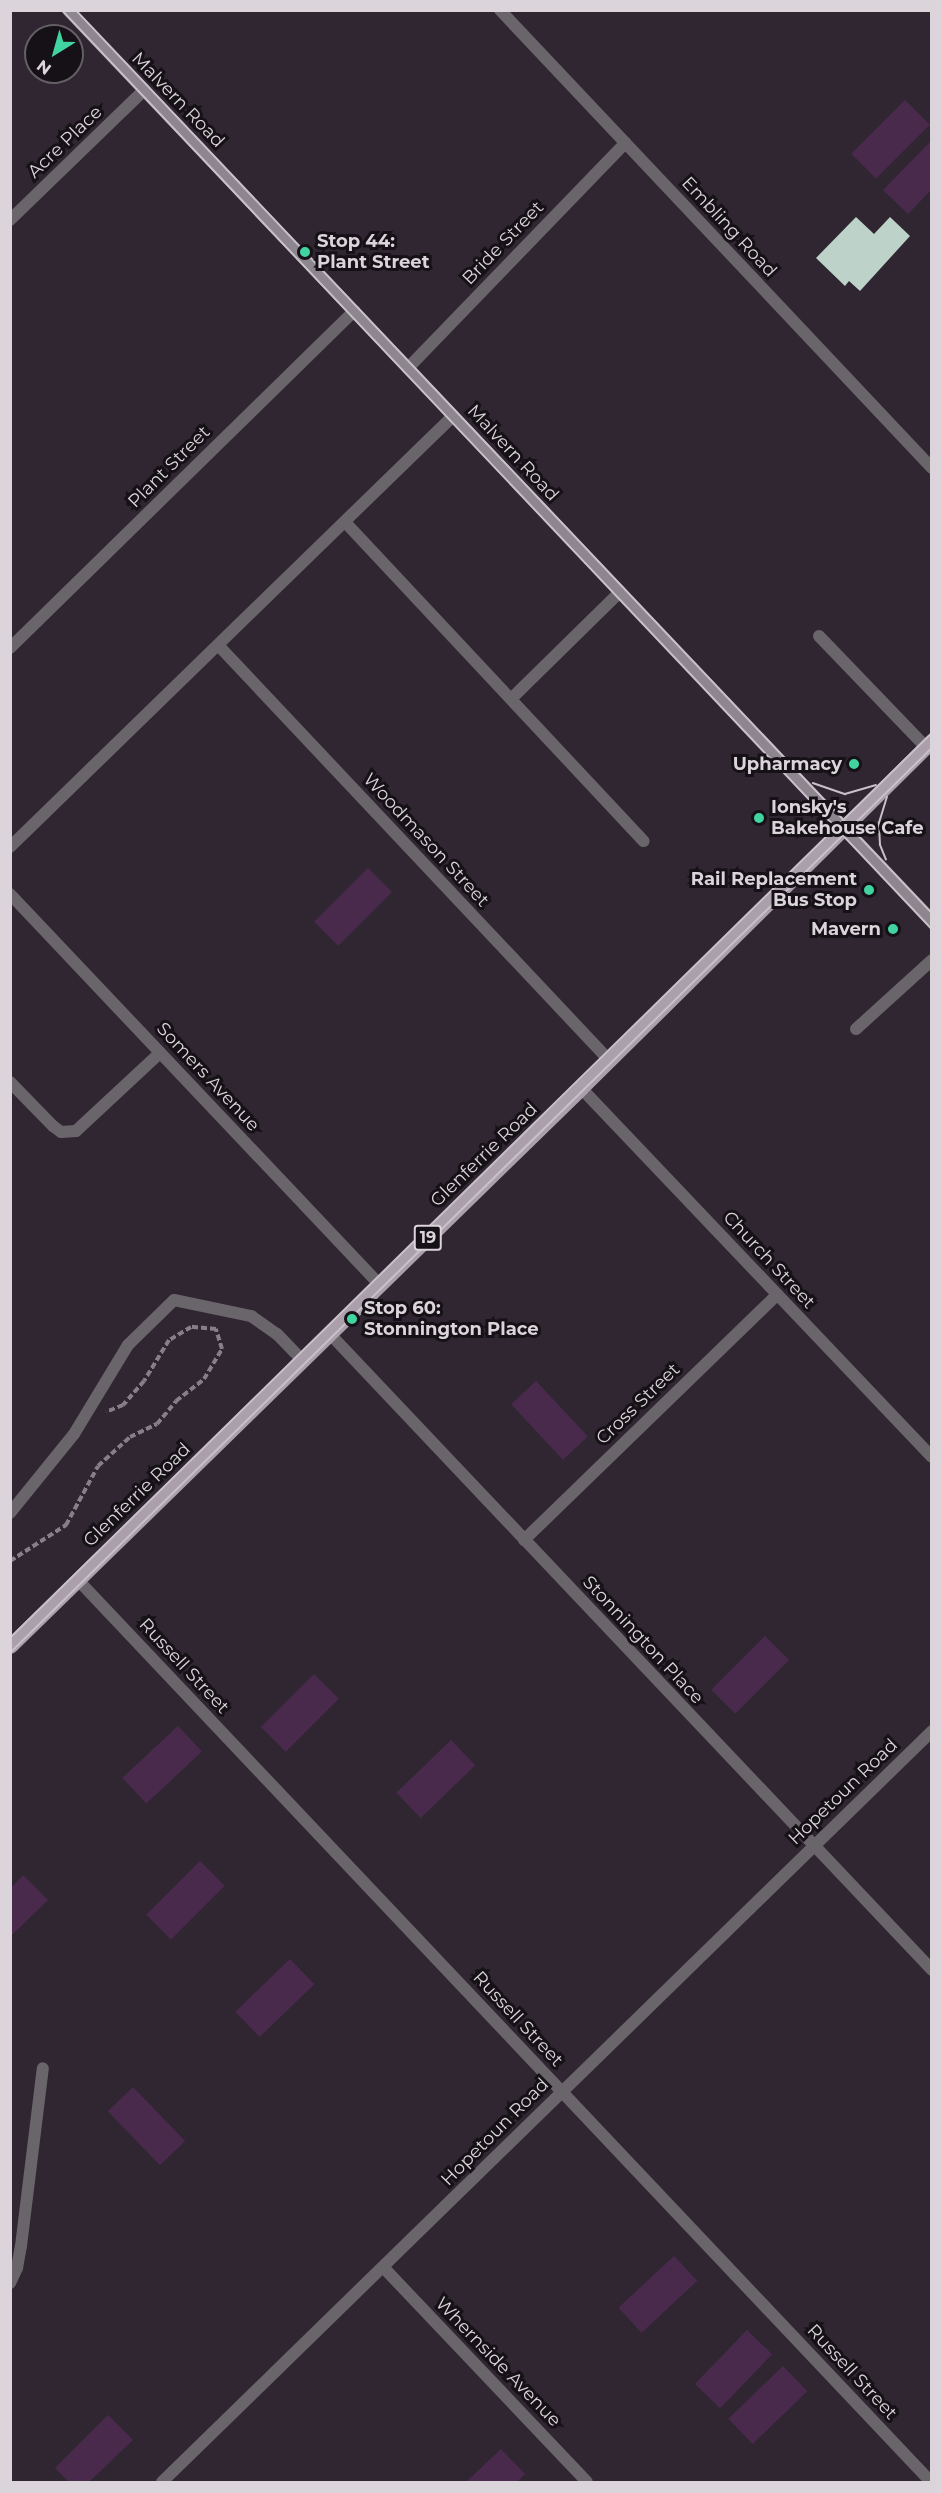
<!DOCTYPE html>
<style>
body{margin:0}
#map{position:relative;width:942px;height:2493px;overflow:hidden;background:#302632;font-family:Montserrat,sans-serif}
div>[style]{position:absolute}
.green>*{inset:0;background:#492a4d;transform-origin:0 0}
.building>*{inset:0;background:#bdd2c8}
.path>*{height:4px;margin-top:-2px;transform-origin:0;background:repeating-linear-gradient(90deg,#877f88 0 6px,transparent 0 9px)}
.service>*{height:12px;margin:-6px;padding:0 6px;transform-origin:6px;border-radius:6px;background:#6a656b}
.minor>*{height:12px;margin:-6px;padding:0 6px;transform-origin:6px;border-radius:6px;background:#6a656b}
.secondary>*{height:12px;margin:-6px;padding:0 6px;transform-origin:6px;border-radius:6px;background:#8e868f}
.primary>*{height:15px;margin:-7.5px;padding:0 7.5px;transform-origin:7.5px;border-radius:7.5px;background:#aa9fab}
.tram>*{height:1.5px;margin:-0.75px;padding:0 0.75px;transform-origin:0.75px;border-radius:0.75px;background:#c8c1c9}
.dots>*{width:16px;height:16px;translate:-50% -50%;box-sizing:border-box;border:3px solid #151116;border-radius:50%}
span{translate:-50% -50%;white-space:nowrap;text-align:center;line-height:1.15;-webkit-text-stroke:6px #151116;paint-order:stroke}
.shield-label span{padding:2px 4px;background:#151116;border:2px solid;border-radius:4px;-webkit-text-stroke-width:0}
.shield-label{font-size:16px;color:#dbd4db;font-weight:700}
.street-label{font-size:18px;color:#dbd4db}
.poi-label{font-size:18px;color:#dbd4db;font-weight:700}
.left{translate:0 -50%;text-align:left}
.right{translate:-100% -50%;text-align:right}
.frame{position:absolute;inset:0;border:12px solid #dbd4db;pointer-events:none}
.north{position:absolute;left:24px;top:24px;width:60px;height:60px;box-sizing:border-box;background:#151116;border:2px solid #645f65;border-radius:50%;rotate:217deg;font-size:16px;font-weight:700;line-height:24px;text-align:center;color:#dbd4db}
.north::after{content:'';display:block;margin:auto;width:21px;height:27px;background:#41d4a1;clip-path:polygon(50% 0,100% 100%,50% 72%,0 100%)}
</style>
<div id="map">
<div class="green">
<div style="left:905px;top:100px;width:35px;height:76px;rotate:45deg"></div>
<div style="clip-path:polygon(931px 141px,931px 190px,908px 214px,883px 190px)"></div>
<div style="left:368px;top:868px;width:34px;height:76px;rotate:45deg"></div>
<div style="left:536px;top:1381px;width:76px;height:34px;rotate:47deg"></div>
<div style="left:765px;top:1636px;width:34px;height:76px;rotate:45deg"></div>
<div style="left:314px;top:1674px;width:35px;height:75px;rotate:45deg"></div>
<div style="left:178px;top:1726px;width:35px;height:76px;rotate:47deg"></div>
<div style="left:451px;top:1740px;width:35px;height:76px;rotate:46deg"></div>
<div style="left:200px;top:1861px;width:35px;height:76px;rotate:45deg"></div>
<div style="clip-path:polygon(23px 1875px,48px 1900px,11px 1936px,11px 1888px)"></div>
<div style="left:290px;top:1959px;width:35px;height:76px;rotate:46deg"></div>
<div style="left:133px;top:2087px;width:75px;height:35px;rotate:46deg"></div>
<div style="left:674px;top:2256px;width:34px;height:76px;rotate:47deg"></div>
<div style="left:747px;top:2330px;width:35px;height:75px;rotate:44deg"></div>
<div style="left:783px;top:2366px;width:35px;height:76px;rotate:46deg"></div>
<div style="clip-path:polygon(108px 2415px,133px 2440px,89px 2482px,69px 2482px,55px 2468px)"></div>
<div style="clip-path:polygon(501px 2449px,525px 2474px,517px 2482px,466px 2482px)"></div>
</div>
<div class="building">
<div style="clip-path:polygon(856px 217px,874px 234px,890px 217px,910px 236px,860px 291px,849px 281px,845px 286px,816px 258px)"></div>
</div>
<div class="path">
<div style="left:10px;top:1561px;width:67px;rotate:-32.7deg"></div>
<div style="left:66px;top:1525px;width:67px;rotate:-61.5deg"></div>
<div style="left:98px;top:1466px;width:43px;rotate:-42.2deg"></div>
<div style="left:130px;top:1437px;width:30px;rotate:-26deg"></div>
<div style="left:157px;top:1424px;width:30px;rotate:-50deg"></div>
<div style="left:176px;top:1401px;width:36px;rotate:-38deg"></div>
<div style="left:204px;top:1379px;width:35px;rotate:-59deg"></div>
<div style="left:222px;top:1349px;width:21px;rotate:-107deg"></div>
<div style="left:216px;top:1329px;width:25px;rotate:-175deg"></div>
<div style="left:191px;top:1327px;width:26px;rotate:149deg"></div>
<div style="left:169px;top:1340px;width:48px;rotate:121.4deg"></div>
<div style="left:144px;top:1381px;width:32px;rotate:131deg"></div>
<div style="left:123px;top:1405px;width:18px;rotate:158deg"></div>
</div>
<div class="service">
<div style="left:345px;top:522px;width:437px;rotate:46.9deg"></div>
<div style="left:819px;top:636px;width:154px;rotate:46.1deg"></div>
<div style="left:511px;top:699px;width:153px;rotate:-44.5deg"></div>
<div style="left:10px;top:847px;width:618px;rotate:-44.21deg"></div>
<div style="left:856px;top:1029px;width:103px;rotate:-42.2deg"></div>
<div style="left:10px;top:1082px;width:62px;rotate:45.7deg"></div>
<div style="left:53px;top:1126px;width:10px;rotate:37deg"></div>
<div style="left:61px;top:1132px;width:15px;rotate:-4deg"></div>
<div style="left:76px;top:1131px;width:115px;rotate:-42.9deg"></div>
<div style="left:10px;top:1513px;width:102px;rotate:-51deg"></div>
<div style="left:74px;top:1434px;width:104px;rotate:-58.8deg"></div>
<div style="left:128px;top:1345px;width:64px;rotate:-44.4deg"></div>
<div style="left:174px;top:1300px;width:79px;rotate:11.7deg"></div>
<div style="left:251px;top:1316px;width:32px;rotate:35deg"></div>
<div style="left:277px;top:1334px;width:37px;rotate:46deg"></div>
</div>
<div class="minor">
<div style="left:500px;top:10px;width:630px;rotate:46.67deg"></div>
<div style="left:10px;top:220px;width:187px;rotate:-44.1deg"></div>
<div style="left:408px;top:368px;width:313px;rotate:-46deg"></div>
<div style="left:218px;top:645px;width:570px;rotate:46.71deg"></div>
<div style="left:10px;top:648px;width:482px;rotate:-44.4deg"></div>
<div style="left:10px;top:894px;width:538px;rotate:46.58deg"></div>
<div style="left:581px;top:1088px;width:509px;rotate:46.43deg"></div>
<div style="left:330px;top:1334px;width:876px;rotate:46.57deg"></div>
<div style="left:524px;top:1540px;width:352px;rotate:-44.1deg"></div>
<div style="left:78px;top:1580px;width:1241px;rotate:46.6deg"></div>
<div style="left:383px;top:2267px;width:296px;rotate:46.5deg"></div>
<div style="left:10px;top:2283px;width:17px;rotate:-65deg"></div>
<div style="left:17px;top:2268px;width:22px;rotate:-80deg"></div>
<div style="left:21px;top:2246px;width:179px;rotate:-83deg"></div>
<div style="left:162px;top:2482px;width:1076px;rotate:-44.28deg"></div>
</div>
<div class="secondary">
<div style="left:68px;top:10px;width:1255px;rotate:46.49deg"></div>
</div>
<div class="primary">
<div style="left:10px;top:1646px;width:798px;rotate:-44.34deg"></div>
<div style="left:581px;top:1088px;width:494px;rotate:-44.7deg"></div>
</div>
<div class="tram">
<div style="left:62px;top:10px;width:1265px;rotate:46.57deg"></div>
<div style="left:76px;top:10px;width:1244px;rotate:46.53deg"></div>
<div style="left:813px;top:783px;width:34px;rotate:19deg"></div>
<div style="left:845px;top:794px;width:32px;rotate:-16deg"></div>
<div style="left:886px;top:860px;width:16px;rotate:-112deg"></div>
<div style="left:880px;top:845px;width:22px;rotate:-93deg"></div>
<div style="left:879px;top:823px;width:27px;rotate:-73deg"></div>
<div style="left:10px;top:1638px;width:1292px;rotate:-44.47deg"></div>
<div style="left:10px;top:1653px;width:1292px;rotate:-44.47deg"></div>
</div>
<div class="dots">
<div style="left:305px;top:252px;background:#41d4a1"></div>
<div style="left:854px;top:764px;background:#41d4a1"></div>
<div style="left:759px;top:818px;background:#41d4a1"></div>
<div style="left:869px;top:890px;background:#41d4a1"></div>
<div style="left:893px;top:929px;background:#41d4a1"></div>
<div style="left:352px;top:1319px;background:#41d4a1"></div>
</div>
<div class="shield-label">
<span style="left:428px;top:1238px">19</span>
</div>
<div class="street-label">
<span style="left:178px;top:100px;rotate:46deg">Malvern Road</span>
<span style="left:65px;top:142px;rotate:-44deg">Acre Place</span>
<span style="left:729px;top:227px;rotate:47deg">Embling Road</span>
<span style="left:503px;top:243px;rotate:-46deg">Bride Street</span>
<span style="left:513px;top:453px;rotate:47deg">Malvern Road</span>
<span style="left:169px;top:467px;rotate:-45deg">Plant Street</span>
<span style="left:426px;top:840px;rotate:47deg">Woodmason Street</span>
<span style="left:208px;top:1077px;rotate:47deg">Somers Avenue</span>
<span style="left:484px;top:1155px;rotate:-44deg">Glenferrie Road</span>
<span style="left:769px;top:1260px;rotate:47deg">Church Street</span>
<span style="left:638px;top:1404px;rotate:-44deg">Cross Street</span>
<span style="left:137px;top:1495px;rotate:-44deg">Glenferrie Road</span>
<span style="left:643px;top:1640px;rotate:47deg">Stonnington Place</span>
<span style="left:184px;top:1666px;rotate:47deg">Russell Street</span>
<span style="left:843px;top:1792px;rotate:-44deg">Hopetoun Road</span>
<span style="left:518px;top:2019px;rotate:47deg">Russell Street</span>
<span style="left:495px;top:2132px;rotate:-45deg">Hopetoun Road</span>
<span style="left:498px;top:2362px;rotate:46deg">Whernside Avenue</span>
<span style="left:852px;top:2372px;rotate:47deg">Russell Street</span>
</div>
<div class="poi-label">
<span class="left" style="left:317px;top:252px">Stop 44:<br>Plant Street</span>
<span class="right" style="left:842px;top:764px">Upharmacy</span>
<span class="left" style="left:771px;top:818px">Ionsky's<br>Bakehouse Cafe</span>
<span class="right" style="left:857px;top:890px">Rail Replacement<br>Bus Stop</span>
<span class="right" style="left:881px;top:929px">Mavern</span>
<span class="left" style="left:364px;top:1319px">Stop 60:<br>Stonnington Place</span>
</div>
<div class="frame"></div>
<div class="north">N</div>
</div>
